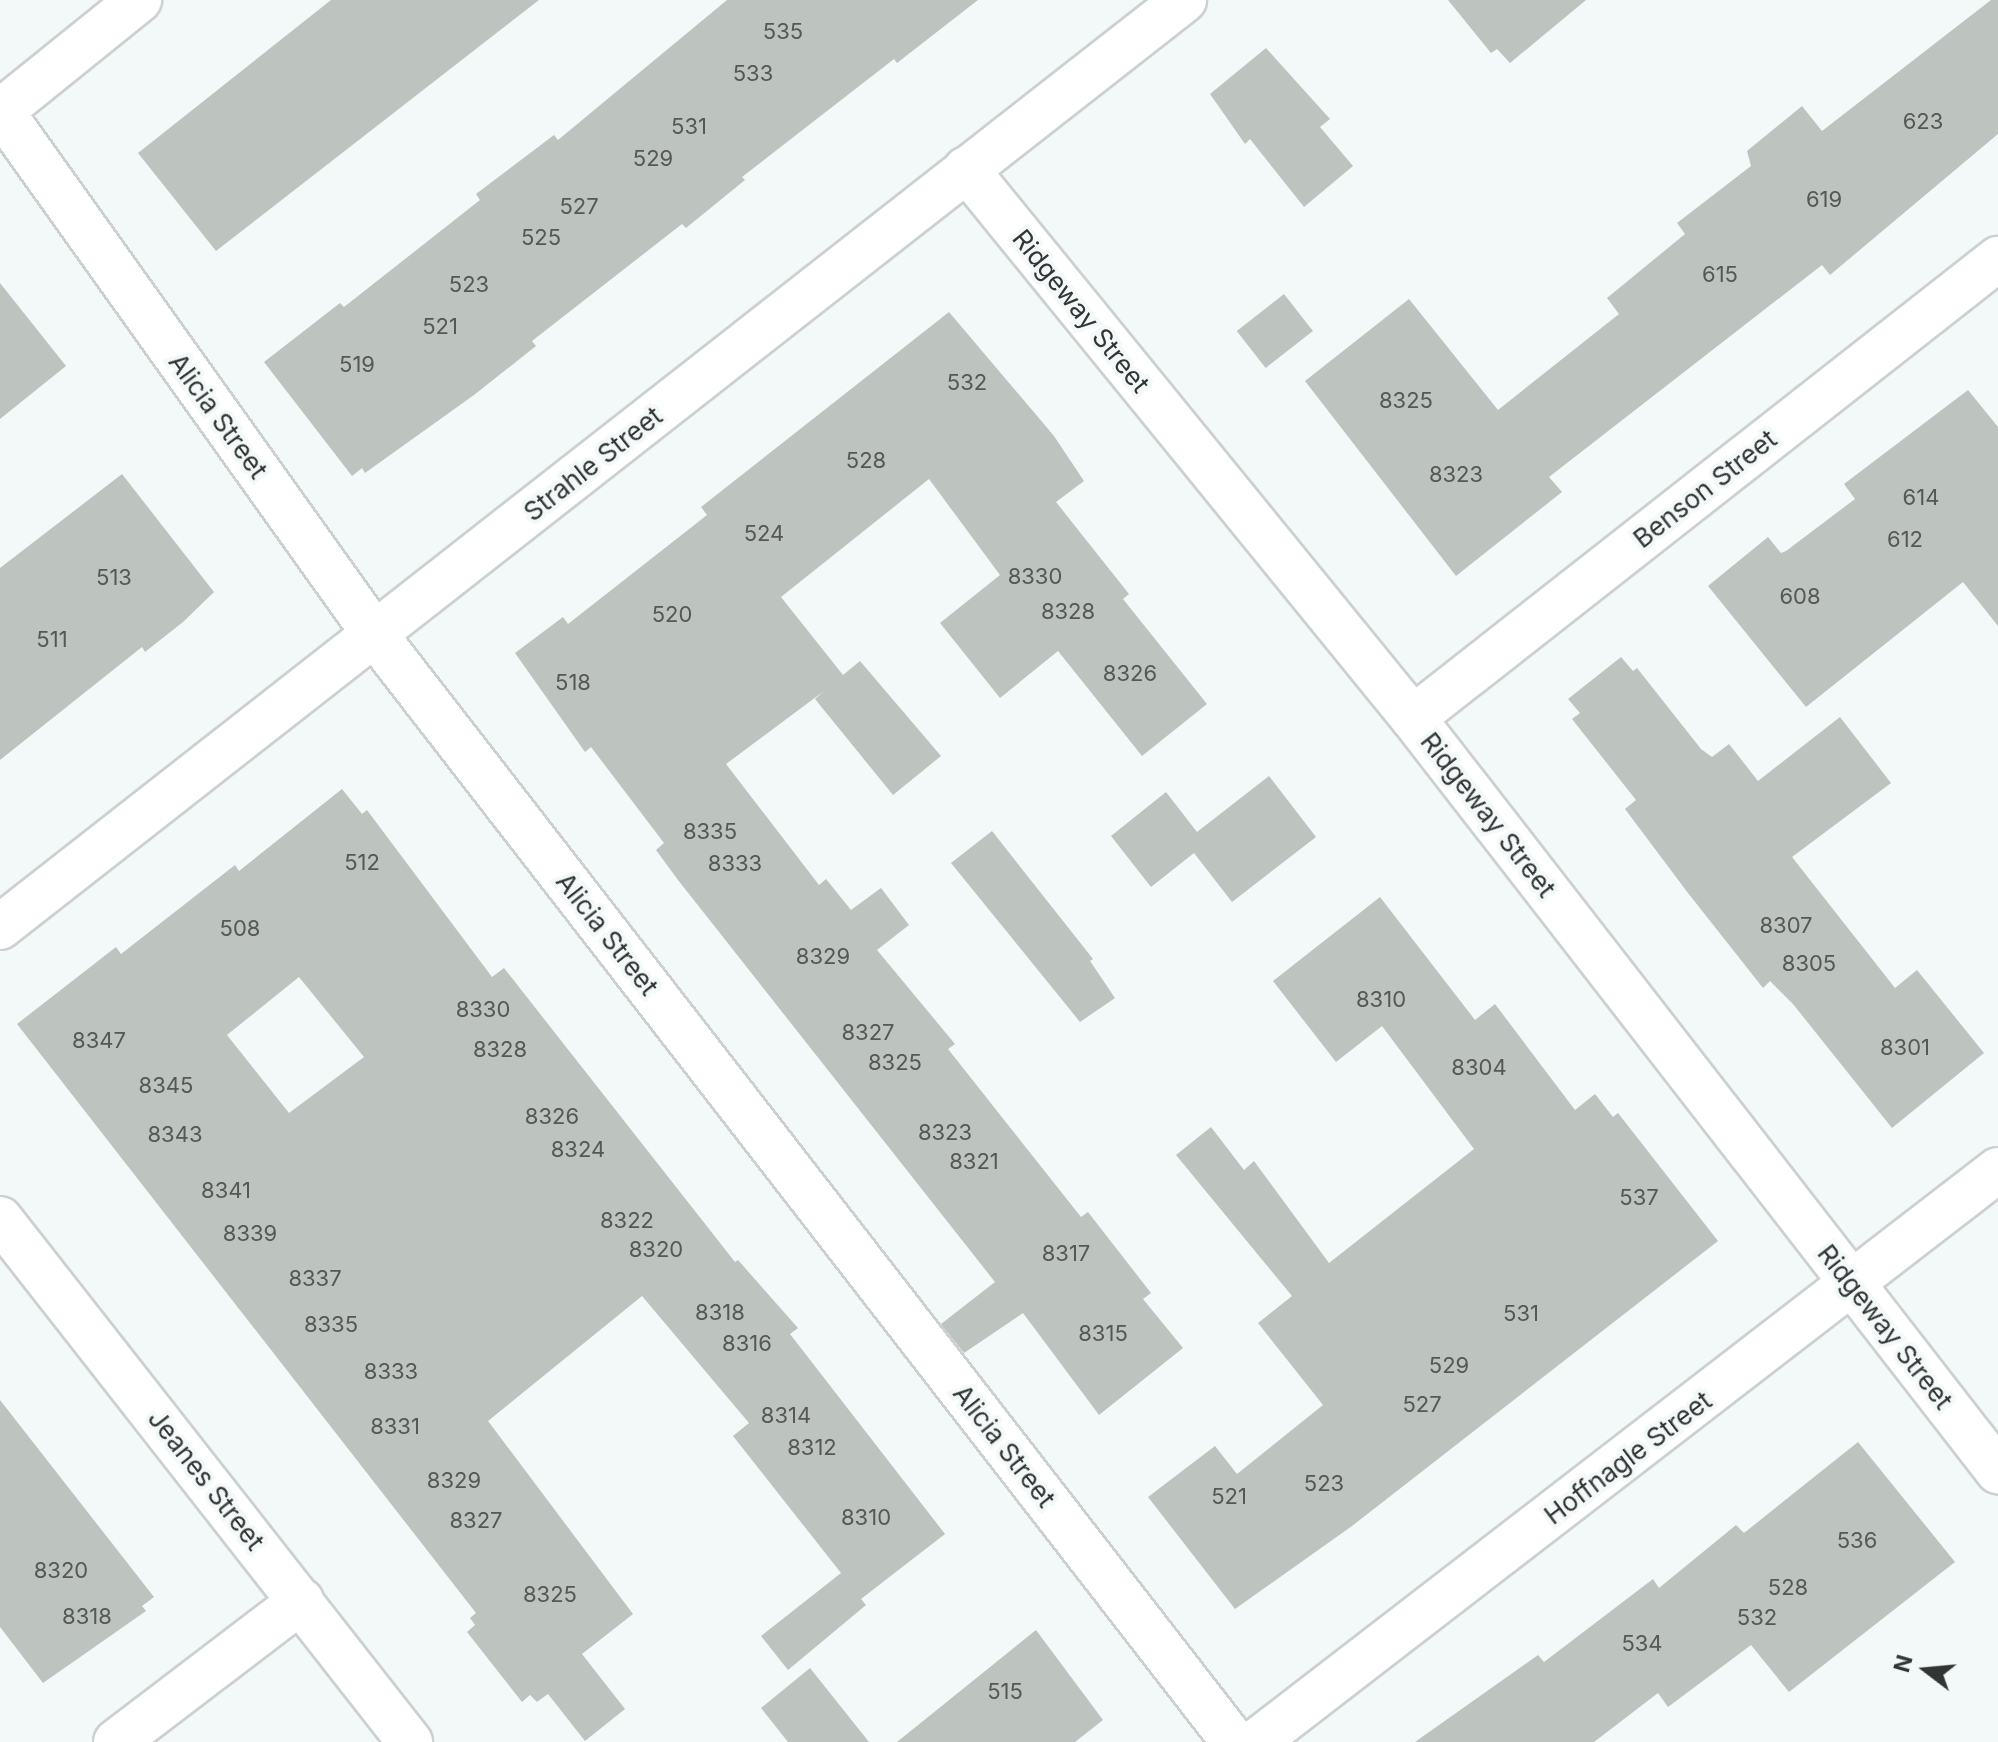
<!DOCTYPE html>
<style>
body{margin:0}
#map{position:relative;width:1998px;height:1742px;overflow:hidden;background:#f3f9f8;font-family:Inter,sans-serif}
div>[style]{position:absolute}
.building>*{inset:0;background:#bdc3bf;transform-origin:0 0}
.roads{filter:drop-shadow(2px 0 #cbd1d0) drop-shadow(-2px 0 #cbd1d0) drop-shadow(0 2px #cbd1d0) drop-shadow(0 -2px #cbd1d0)}
.minor>*{height:44px;margin:-22px;padding:0 22px;transform-origin:22px;border-radius:22px;background:#fff}
span{translate:-50% -50%;white-space:nowrap;text-align:center;line-height:1.15;-webkit-text-stroke:8px #f3f9f8;paint-order:stroke}
.number-label{font-size:22px;color:#555857}
.number-label span{-webkit-text-stroke-width:0}
.street-label{font-size:26px;color:#323534}
.north{position:absolute;left:1886px;top:1630px;width:80px;height:80px;-webkit-text-stroke:6px #f3f9f8;paint-order:stroke;rotate:286deg;font-size:22px;font-weight:700;line-height:32px;text-align:center;color:#323534}
.north::after{content:'';display:block;margin:auto;width:28px;height:36px;background:#323534;clip-path:polygon(50% 0,100% 100%,50% 72%,0 100%)}
</style>
<div id="map">
<div class="building">
<div style="clip-path:polygon(331px 0,539px 0,216px 251px,138px 153px)"></div>
<div style="clip-path:polygon(727px 0,978px 0,897px 63px,894px 59px,742px 177px,745px 180px,686px 228px,682px 224px,532px 341px,536px 346px,474px 395px,365px 473px,362px 468px,352px 476px,264px 362px,340px 303px,344px 307px,480px 200px,476px 194px,554px 135px,558px 140px)"></div>
<div style="clip-path:polygon(1448px 0,1586px 0,1510px 63px,1497px 49px,1491px 53px)"></div>
<div style="clip-path:polygon(1991px 0,1998px 0,1998px 134px,1830px 275px,1822px 265px,1549px 477px,1562px 492px,1456px 576px,1305px 381px,1409px 299px,1498px 410px,1619px 314px,1607px 298px,1685px 234px,1677px 223px,1751px 166px,1747px 151px,1802px 106px,1822px 131px)"></div>
<div style="clip-path:polygon(1266px 48px,1330px 119px,1320px 127px,1353px 166px,1304px 207px,1250px 139px,1245px 144px,1210px 94px)"></div>
<div style="clip-path:polygon(0 283px,66px 366px,0 419px)"></div>
<div style="left:1284px;top:294px;width:47px;height:60px;rotate:52deg"></div>
<div style="clip-path:polygon(949px 312px,1054px 436px,1084px 481px,1056px 502px,1129px 594px,1123px 599px,1207px 704px,1142px 756px,1058px 651px,1000px 698px,940px 623px,1000px 575px,929px 479px,781px 597px,843px 675px,860px 661px,941px 756px,893px 795px,815px 699px,824px 691px,726px 764px,819px 885px,826px 879px,851px 910px,881px 888px,909px 925px,877px 950px,955px 1044px,948px 1049px,1081px 1217px,1088px 1212px,1151px 1293px,1143px 1299px,1183px 1348px,1099px 1415px,1023px 1313px,964px 1353px,941px 1324px,995px 1282px,678px 880px,656px 850px,664px 843px,591px 747px,585px 752px,515px 653px,563px 617px,568px 624px,707px 515px,701px 507px)"></div>
<div style="clip-path:polygon(1968px 390px,1998px 427px,1998px 626px,1963px 582px,1806px 707px,1708px 586px,1768px 537px,1781px 553px,1786px 551px,1855px 499px,1844px 484px)"></div>
<div style="clip-path:polygon(122px 474px,214px 592px,183px 622px,145px 652px,142px 647px,0 760px,0 568px)"></div>
<div style="clip-path:polygon(1621px 657px,1633px 671px,1637px 668px,1701px 749px,1712px 757px,1729px 744px,1758px 781px,1840px 717px,1891px 783px,1792px 857px,1895px 988px,1917px 970px,1984px 1053px,1892px 1128px,1793px 1004px,1770px 981px,1763px 988px,1688px 893px,1625px 809px,1636px 800px,1572px 719px,1580px 713px,1568px 699px)"></div>
<div style="clip-path:polygon(1269px 776px,1316px 837px,1232px 902px,1194px 853px,1151px 887px,1111px 836px,1166px 792px,1197px 832px)"></div>
<div style="clip-path:polygon(evenodd,342px 789px,362px 814px,367px 810px,492px 977px,504px 968px,735px 1262px,738px 1260px,798px 1328px,790px 1334px,945px 1534px,861px 1599px,866px 1605px,788px 1670px,761px 1636px,841px 1573px,733px 1436px,749px 1423px,642px 1296px,488px 1421px,633px 1614px,582px 1654px,625px 1709px,585px 1741px,548px 1694px,537px 1702px,530px 1695px,522px 1702px,467px 1632px,475px 1625px,470px 1618px,476px 1613px,17px 1024px,116px 947px,121px 954px,235px 865px,239px 871px,342px 789px,299px 977px,364px 1057px,289px 1113px,227px 1035px,299px 977px)"></div>
<div style="clip-path:polygon(992px 831px,1093px 959px,1090px 961px,1115px 998px,1080px 1022px,951px 863px)"></div>
<div style="clip-path:polygon(1380px 897px,1475px 1020px,1495px 1004px,1575px 1110px,1595px 1094px,1613px 1117px,1618px 1113px,1718px 1241px,1352px 1526px,1235px 1609px,1148px 1497px,1215px 1446px,1237px 1474px,1323px 1405px,1258px 1323px,1292px 1296px,1176px 1155px,1211px 1127px,1244px 1170px,1254px 1161px,1329px 1263px,1474px 1149px,1382px 1026px,1336px 1062px,1273px 981px)"></div>
<div style="clip-path:polygon(0 1400px,154px 1597px,142px 1606px,146px 1611px,43px 1683px,0 1627px)"></div>
<div style="clip-path:polygon(1858px 1442px,1955px 1562px,1789px 1692px,1751px 1645px,1668px 1707px,1658px 1693px,1594px 1742px,1415px 1742px,1538px 1655px,1544px 1662px,1653px 1579px,1659px 1588px,1736px 1525px,1744px 1533px)"></div>
<div style="clip-path:polygon(1036px 1630px,1103px 1720px,1075px 1742px,897px 1742px)"></div>
<div style="clip-path:polygon(810px 1668px,869px 1742px,788px 1742px,761px 1708px)"></div>
</div>
<div class="roads">
<div class="minor">
<div style="left:1px;top:111px;width:645px;rotate:54.46deg"></div>
<div style="left:376px;top:636px;width:1400px;rotate:52.2deg"></div>
<div style="left:0;top:112px;width:179px;rotate:-38.9deg"></div>
<div style="left:966px;top:169px;width:708px;rotate:50.85deg"></div>
<div style="left:1413px;top:718px;width:954px;rotate:52.16deg"></div>
<div style="left:1413px;top:718px;width:744px;rotate:-38.12deg"></div>
<div style="left:0;top:927px;width:1504px;rotate:-38.06deg"></div>
<div style="left:0;top:1219px;width:665px;rotate:51.91deg"></div>
<div style="left:116px;top:1742px;width:233px;rotate:-37.3deg"></div>
<div style="left:1256px;top:1742px;width:937px;rotate:-37.63deg"></div>
</div>
</div>
<div class="number-label">
<span style="left:783px;top:32px">535</span>
<span style="left:753px;top:74px">533</span>
<span style="left:1923px;top:122px">623</span>
<span style="left:689px;top:127px">531</span>
<span style="left:653px;top:159px">529</span>
<span style="left:1824px;top:200px">619</span>
<span style="left:579px;top:207px">527</span>
<span style="left:541px;top:238px">525</span>
<span style="left:1720px;top:275px">615</span>
<span style="left:469px;top:285px">523</span>
<span style="left:440px;top:327px">521</span>
<span style="left:357px;top:365px">519</span>
<span style="left:967px;top:383px">532</span>
<span style="left:1406px;top:401px">8325</span>
<span style="left:866px;top:461px">528</span>
<span style="left:1456px;top:475px">8323</span>
<span style="left:1921px;top:498px">614</span>
<span style="left:764px;top:534px">524</span>
<span style="left:1905px;top:540px">612</span>
<span style="left:1035px;top:577px">8330</span>
<span style="left:114px;top:578px">513</span>
<span style="left:1800px;top:597px">608</span>
<span style="left:1068px;top:612px">8328</span>
<span style="left:672px;top:615px">520</span>
<span style="left:52px;top:640px">511</span>
<span style="left:1130px;top:674px">8326</span>
<span style="left:573px;top:683px">518</span>
<span style="left:710px;top:832px">8335</span>
<span style="left:362px;top:863px">512</span>
<span style="left:735px;top:864px">8333</span>
<span style="left:1786px;top:926px">8307</span>
<span style="left:240px;top:929px">508</span>
<span style="left:823px;top:957px">8329</span>
<span style="left:1809px;top:964px">8305</span>
<span style="left:1381px;top:1000px">8310</span>
<span style="left:483px;top:1010px">8330</span>
<span style="left:868px;top:1033px">8327</span>
<span style="left:99px;top:1041px">8347</span>
<span style="left:1905px;top:1048px">8301</span>
<span style="left:500px;top:1050px">8328</span>
<span style="left:895px;top:1063px">8325</span>
<span style="left:1479px;top:1068px">8304</span>
<span style="left:166px;top:1086px">8345</span>
<span style="left:552px;top:1117px">8326</span>
<span style="left:945px;top:1133px">8323</span>
<span style="left:175px;top:1135px">8343</span>
<span style="left:578px;top:1150px">8324</span>
<span style="left:974px;top:1162px">8321</span>
<span style="left:226px;top:1191px">8341</span>
<span style="left:1639px;top:1198px">537</span>
<span style="left:627px;top:1221px">8322</span>
<span style="left:250px;top:1234px">8339</span>
<span style="left:656px;top:1250px">8320</span>
<span style="left:1066px;top:1254px">8317</span>
<span style="left:315px;top:1279px">8337</span>
<span style="left:720px;top:1313px">8318</span>
<span style="left:1521px;top:1314px">531</span>
<span style="left:331px;top:1325px">8335</span>
<span style="left:1103px;top:1334px">8315</span>
<span style="left:747px;top:1344px">8316</span>
<span style="left:1449px;top:1366px">529</span>
<span style="left:391px;top:1372px">8333</span>
<span style="left:1422px;top:1405px">527</span>
<span style="left:786px;top:1416px">8314</span>
<span style="left:395px;top:1427px">8331</span>
<span style="left:812px;top:1448px">8312</span>
<span style="left:454px;top:1481px">8329</span>
<span style="left:1324px;top:1484px">523</span>
<span style="left:1229px;top:1497px">521</span>
<span style="left:866px;top:1518px">8310</span>
<span style="left:476px;top:1521px">8327</span>
<span style="left:1857px;top:1541px">536</span>
<span style="left:61px;top:1571px">8320</span>
<span style="left:1788px;top:1588px">528</span>
<span style="left:550px;top:1595px">8325</span>
<span style="left:87px;top:1617px">8318</span>
<span style="left:1757px;top:1618px">532</span>
<span style="left:1642px;top:1644px">534</span>
<span style="left:1005px;top:1692px">515</span>
</div>
<div class="street-label">
<span style="left:1081px;top:311px;rotate:51deg">Ridgeway Street</span>
<span style="left:218px;top:416px;rotate:54deg">Alicia Street</span>
<span style="left:593px;top:464px;rotate:-38deg">Strahle Street</span>
<span style="left:1705px;top:489px;rotate:-38deg">Benson Street</span>
<span style="left:1488px;top:815px;rotate:52deg">Ridgeway Street</span>
<span style="left:607px;top:934px;rotate:52deg">Alicia Street</span>
<span style="left:1885px;top:1327px;rotate:52deg">Ridgeway Street</span>
<span style="left:1004px;top:1446px;rotate:52deg">Alicia Street</span>
<span style="left:1628px;top:1458px;rotate:-37deg">Hoffnagle Street</span>
<span style="left:206px;top:1480px;rotate:52deg">Jeanes Street</span>
</div>
<div class="north">N</div>
</div>
